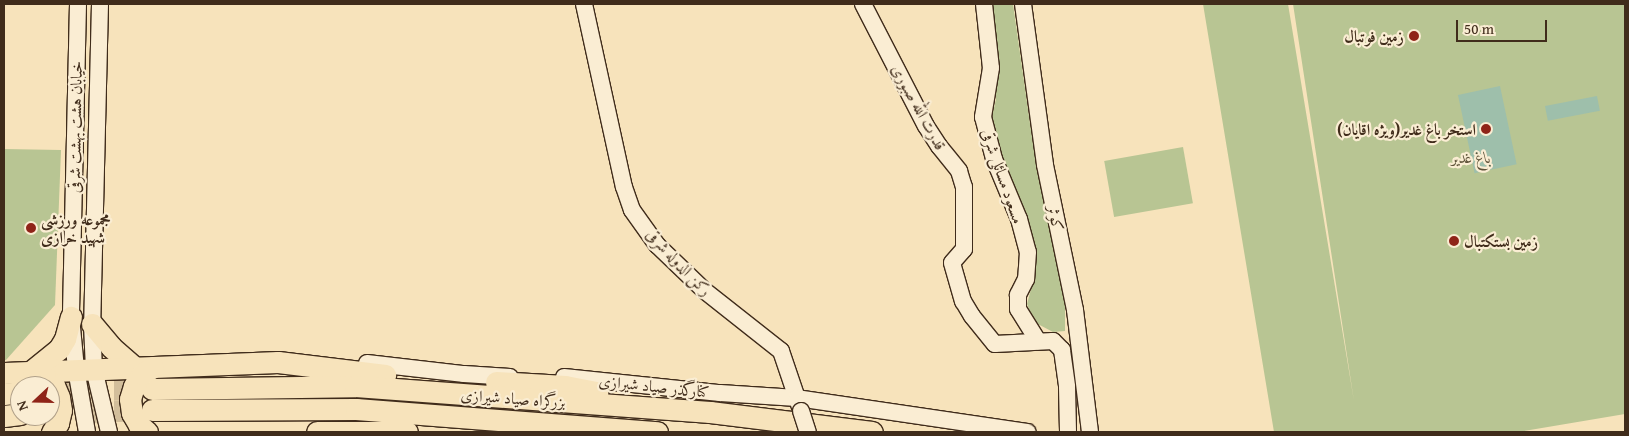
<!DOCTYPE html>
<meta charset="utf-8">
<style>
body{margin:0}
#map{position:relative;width:1629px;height:436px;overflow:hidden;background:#f7e3bb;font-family:"Gentium Book Plus",Amiri,serif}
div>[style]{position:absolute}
.green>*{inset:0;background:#b8c593;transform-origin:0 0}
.water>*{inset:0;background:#9ebfab;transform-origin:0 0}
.highway-tunnel>*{height:21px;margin-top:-10.5px;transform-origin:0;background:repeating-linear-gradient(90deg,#d2be9b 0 21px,transparent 0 32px)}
.roads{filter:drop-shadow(1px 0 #402c1b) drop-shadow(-1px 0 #402c1b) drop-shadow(0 1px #402c1b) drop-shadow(0 -1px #402c1b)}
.secondary>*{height:16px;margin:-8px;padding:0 8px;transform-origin:8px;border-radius:8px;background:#faedd3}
.highway>*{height:21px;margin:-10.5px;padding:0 10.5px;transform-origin:10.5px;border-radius:10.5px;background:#f7e3bb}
.bridges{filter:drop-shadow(1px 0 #402c1b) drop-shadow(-1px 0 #402c1b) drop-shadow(0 1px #402c1b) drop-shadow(0 -1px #402c1b)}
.secondary-bridge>*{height:16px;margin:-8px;padding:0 8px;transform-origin:8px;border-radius:8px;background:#faedd3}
.dots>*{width:14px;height:14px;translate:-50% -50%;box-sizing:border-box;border:2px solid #faedd3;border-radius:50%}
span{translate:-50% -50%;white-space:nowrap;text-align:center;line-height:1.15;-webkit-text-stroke:4.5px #faedd3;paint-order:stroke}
.poi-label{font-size:16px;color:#402c1b;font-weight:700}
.right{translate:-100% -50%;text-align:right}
.left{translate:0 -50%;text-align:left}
.street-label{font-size:16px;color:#402c1b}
.park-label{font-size:16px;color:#5e5239;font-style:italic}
.frame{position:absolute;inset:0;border:5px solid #402c1b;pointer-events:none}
.north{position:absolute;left:10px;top:376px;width:50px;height:50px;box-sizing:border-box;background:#faedd3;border:1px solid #b0a089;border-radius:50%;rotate:249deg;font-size:14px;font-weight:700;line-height:20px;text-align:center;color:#402c1b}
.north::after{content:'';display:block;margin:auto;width:18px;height:22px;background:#8f2418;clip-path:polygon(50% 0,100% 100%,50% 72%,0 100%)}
.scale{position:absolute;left:1456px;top:20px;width:91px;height:22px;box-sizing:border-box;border:2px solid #402c1b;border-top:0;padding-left:6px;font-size:15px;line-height:18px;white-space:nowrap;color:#402c1b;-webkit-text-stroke:4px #faedd3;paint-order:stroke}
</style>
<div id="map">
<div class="green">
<div style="clip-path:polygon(992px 4px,1013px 4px,1032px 137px,1065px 306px,1065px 331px,1053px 332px,1034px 322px,1027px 304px,1034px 278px,1036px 253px,1023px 206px,1004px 167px,991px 121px,996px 99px)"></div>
<div style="clip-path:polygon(1203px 4px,1288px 4px,1354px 401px,1293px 4px,1625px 4px,1625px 414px,1518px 432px,1274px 432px)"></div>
<div style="left:1183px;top:147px;width:57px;height:80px;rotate:80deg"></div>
<div style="clip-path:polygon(4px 149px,61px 150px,55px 305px,6px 360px,4px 360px)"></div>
</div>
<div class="water">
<div style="left:1500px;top:86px;width:80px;height:43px;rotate:78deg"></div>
<div style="left:1597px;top:96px;width:15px;height:53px;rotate:79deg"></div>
</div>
<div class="highway-tunnel">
<div style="left:50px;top:391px;width:100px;rotate:-1.1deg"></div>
<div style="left:50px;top:413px;width:100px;rotate:-1.7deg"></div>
</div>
<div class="roads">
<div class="secondary">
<div style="left:78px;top:4px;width:313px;rotate:91.3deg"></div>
<div style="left:71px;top:317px;width:52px;rotate:84.5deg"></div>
<div style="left:76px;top:369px;width:64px;rotate:80.1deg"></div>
<div style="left:100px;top:4px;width:320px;rotate:91.4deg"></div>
<div style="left:92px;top:324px;width:45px;rotate:87.5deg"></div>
<div style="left:94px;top:369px;width:65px;rotate:76.6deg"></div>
<div style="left:584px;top:4px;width:187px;rotate:77.7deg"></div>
<div style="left:624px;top:187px;width:24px;rotate:71deg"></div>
<div style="left:632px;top:210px;width:43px;rotate:54.5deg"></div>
<div style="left:657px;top:245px;width:66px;rotate:43.8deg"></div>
<div style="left:705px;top:291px;width:97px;rotate:38.3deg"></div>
<div style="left:781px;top:351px;width:59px;rotate:71.3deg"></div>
<div style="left:863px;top:4px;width:137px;rotate:62.7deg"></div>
<div style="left:926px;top:126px;width:24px;rotate:57deg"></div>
<div style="left:939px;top:146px;width:32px;rotate:51deg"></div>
<div style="left:959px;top:171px;width:17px;rotate:73deg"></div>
<div style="left:964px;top:187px;width:62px;rotate:90deg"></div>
<div style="left:964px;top:249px;width:18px;rotate:131deg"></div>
<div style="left:952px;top:263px;width:40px;rotate:74deg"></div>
<div style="left:963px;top:301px;width:17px;rotate:59deg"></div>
<div style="left:972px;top:316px;width:36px;rotate:51deg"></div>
<div style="left:995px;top:344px;width:58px;rotate:-3deg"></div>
<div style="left:1053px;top:341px;width:13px;rotate:45deg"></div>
<div style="left:1062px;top:350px;width:37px;rotate:82deg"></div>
<div style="left:1067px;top:387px;width:45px;rotate:88.7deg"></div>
<div style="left:984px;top:4px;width:64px;rotate:83.8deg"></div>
<div style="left:991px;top:68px;width:50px;rotate:99.3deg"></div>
<div style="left:983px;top:117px;width:43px;rotate:75.3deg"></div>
<div style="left:994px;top:159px;width:65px;rotate:67.4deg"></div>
<div style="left:1019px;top:219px;width:34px;rotate:75deg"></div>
<div style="left:1028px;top:252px;width:27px;rotate:94deg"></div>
<div style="left:1026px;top:279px;width:18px;rotate:117deg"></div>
<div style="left:1018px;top:295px;width:14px;rotate:90deg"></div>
<div style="left:1018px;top:309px;width:38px;rotate:58deg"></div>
<div style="left:1023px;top:4px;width:162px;rotate:82.2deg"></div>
<div style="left:1045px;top:165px;width:148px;rotate:78.3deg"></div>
<div style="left:1075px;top:310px;width:123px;rotate:83deg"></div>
<div style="left:367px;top:363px;width:98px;rotate:6.5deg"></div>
<div style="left:464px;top:374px;width:46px;rotate:3.7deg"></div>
<div style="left:564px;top:377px;width:157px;rotate:5.9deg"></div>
<div style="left:720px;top:393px;width:77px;rotate:3.7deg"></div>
<div style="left:797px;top:398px;width:233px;rotate:8.4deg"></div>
</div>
<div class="highway">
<div style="left:92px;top:324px;width:30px;rotate:50deg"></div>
<div style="left:111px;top:347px;width:30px;rotate:41deg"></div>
<div style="left:4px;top:373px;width:274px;rotate:-2.3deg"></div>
<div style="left:278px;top:362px;width:108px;rotate:6.9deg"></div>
<div style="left:496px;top:382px;width:69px;rotate:3.3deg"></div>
<div style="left:565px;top:386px;width:33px;rotate:11deg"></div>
<div style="left:152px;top:389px;width:203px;rotate:-0.8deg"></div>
<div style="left:355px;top:386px;width:356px;rotate:4.2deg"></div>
<div style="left:710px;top:412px;width:163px;rotate:7deg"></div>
<div style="left:4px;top:394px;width:16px;rotate:-7deg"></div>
<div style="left:152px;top:410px;width:204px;rotate:-0.3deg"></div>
<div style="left:356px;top:409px;width:302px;rotate:4.4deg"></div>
<div style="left:4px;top:416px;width:16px;rotate:-7deg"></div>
<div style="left:52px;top:432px;width:11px;rotate:-56deg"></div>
<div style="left:58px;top:423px;width:13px;rotate:-77deg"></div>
<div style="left:61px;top:410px;width:13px;rotate:-99deg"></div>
<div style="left:59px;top:397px;width:13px;rotate:-113deg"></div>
<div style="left:54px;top:385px;width:13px;rotate:-135deg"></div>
<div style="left:45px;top:376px;width:13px;rotate:-153deg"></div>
<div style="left:33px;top:370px;width:33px;rotate:-39deg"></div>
<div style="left:59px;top:349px;width:12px;rotate:-59deg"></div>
<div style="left:65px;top:339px;width:23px;rotate:-75deg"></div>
<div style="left:147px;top:432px;width:11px;rotate:-139deg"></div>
<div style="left:139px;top:425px;width:14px;rotate:-120deg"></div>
<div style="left:132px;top:413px;width:14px;rotate:-98deg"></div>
<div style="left:130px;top:399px;width:14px;rotate:-73deg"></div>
<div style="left:134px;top:386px;width:14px;rotate:-56deg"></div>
<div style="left:142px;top:374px;width:13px;rotate:-32deg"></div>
<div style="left:317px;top:432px;width:90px"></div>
</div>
</div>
<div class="bridges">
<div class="secondary-bridge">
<div style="left:801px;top:411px;width:22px;rotate:72deg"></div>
</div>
</div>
<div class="dots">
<div style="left:1414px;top:36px;background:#8f2418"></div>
<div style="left:1486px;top:129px;background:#8f2418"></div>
<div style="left:31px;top:228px;background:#8f2418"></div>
<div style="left:1454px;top:241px;background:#8f2418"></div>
</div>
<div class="poi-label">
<span class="right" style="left:1404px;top:36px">زمین فوتبال</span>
<span class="right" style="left:1476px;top:129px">استخر باغ غدیر(ویژه اقایان)</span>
<span class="left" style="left:41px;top:228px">مجموعه ورزشی<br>شهید خرازی</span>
<span class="left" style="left:1464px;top:241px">زمین بستکتبال</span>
</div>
<div class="street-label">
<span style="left:919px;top:107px;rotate:61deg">قدرت الله صبوری</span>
<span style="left:75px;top:127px;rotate:-89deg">خیابان هشت بهشت شرقی</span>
<span style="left:1003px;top:176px;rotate:71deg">مسعود مسائلی شرقی</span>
<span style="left:1056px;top:218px;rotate:78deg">کوثر</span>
<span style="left:679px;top:262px;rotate:46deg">رکن الدوله شرقی</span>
<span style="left:654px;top:386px;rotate:6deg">کنارگذر صیاد شیرازی</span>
<span style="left:513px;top:398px;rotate:4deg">بزرگراه صیاد شیرازی</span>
</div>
<div class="park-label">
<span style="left:1471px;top:157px">باغ غدیر</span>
</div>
<div class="frame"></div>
<div class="north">N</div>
<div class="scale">50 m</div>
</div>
